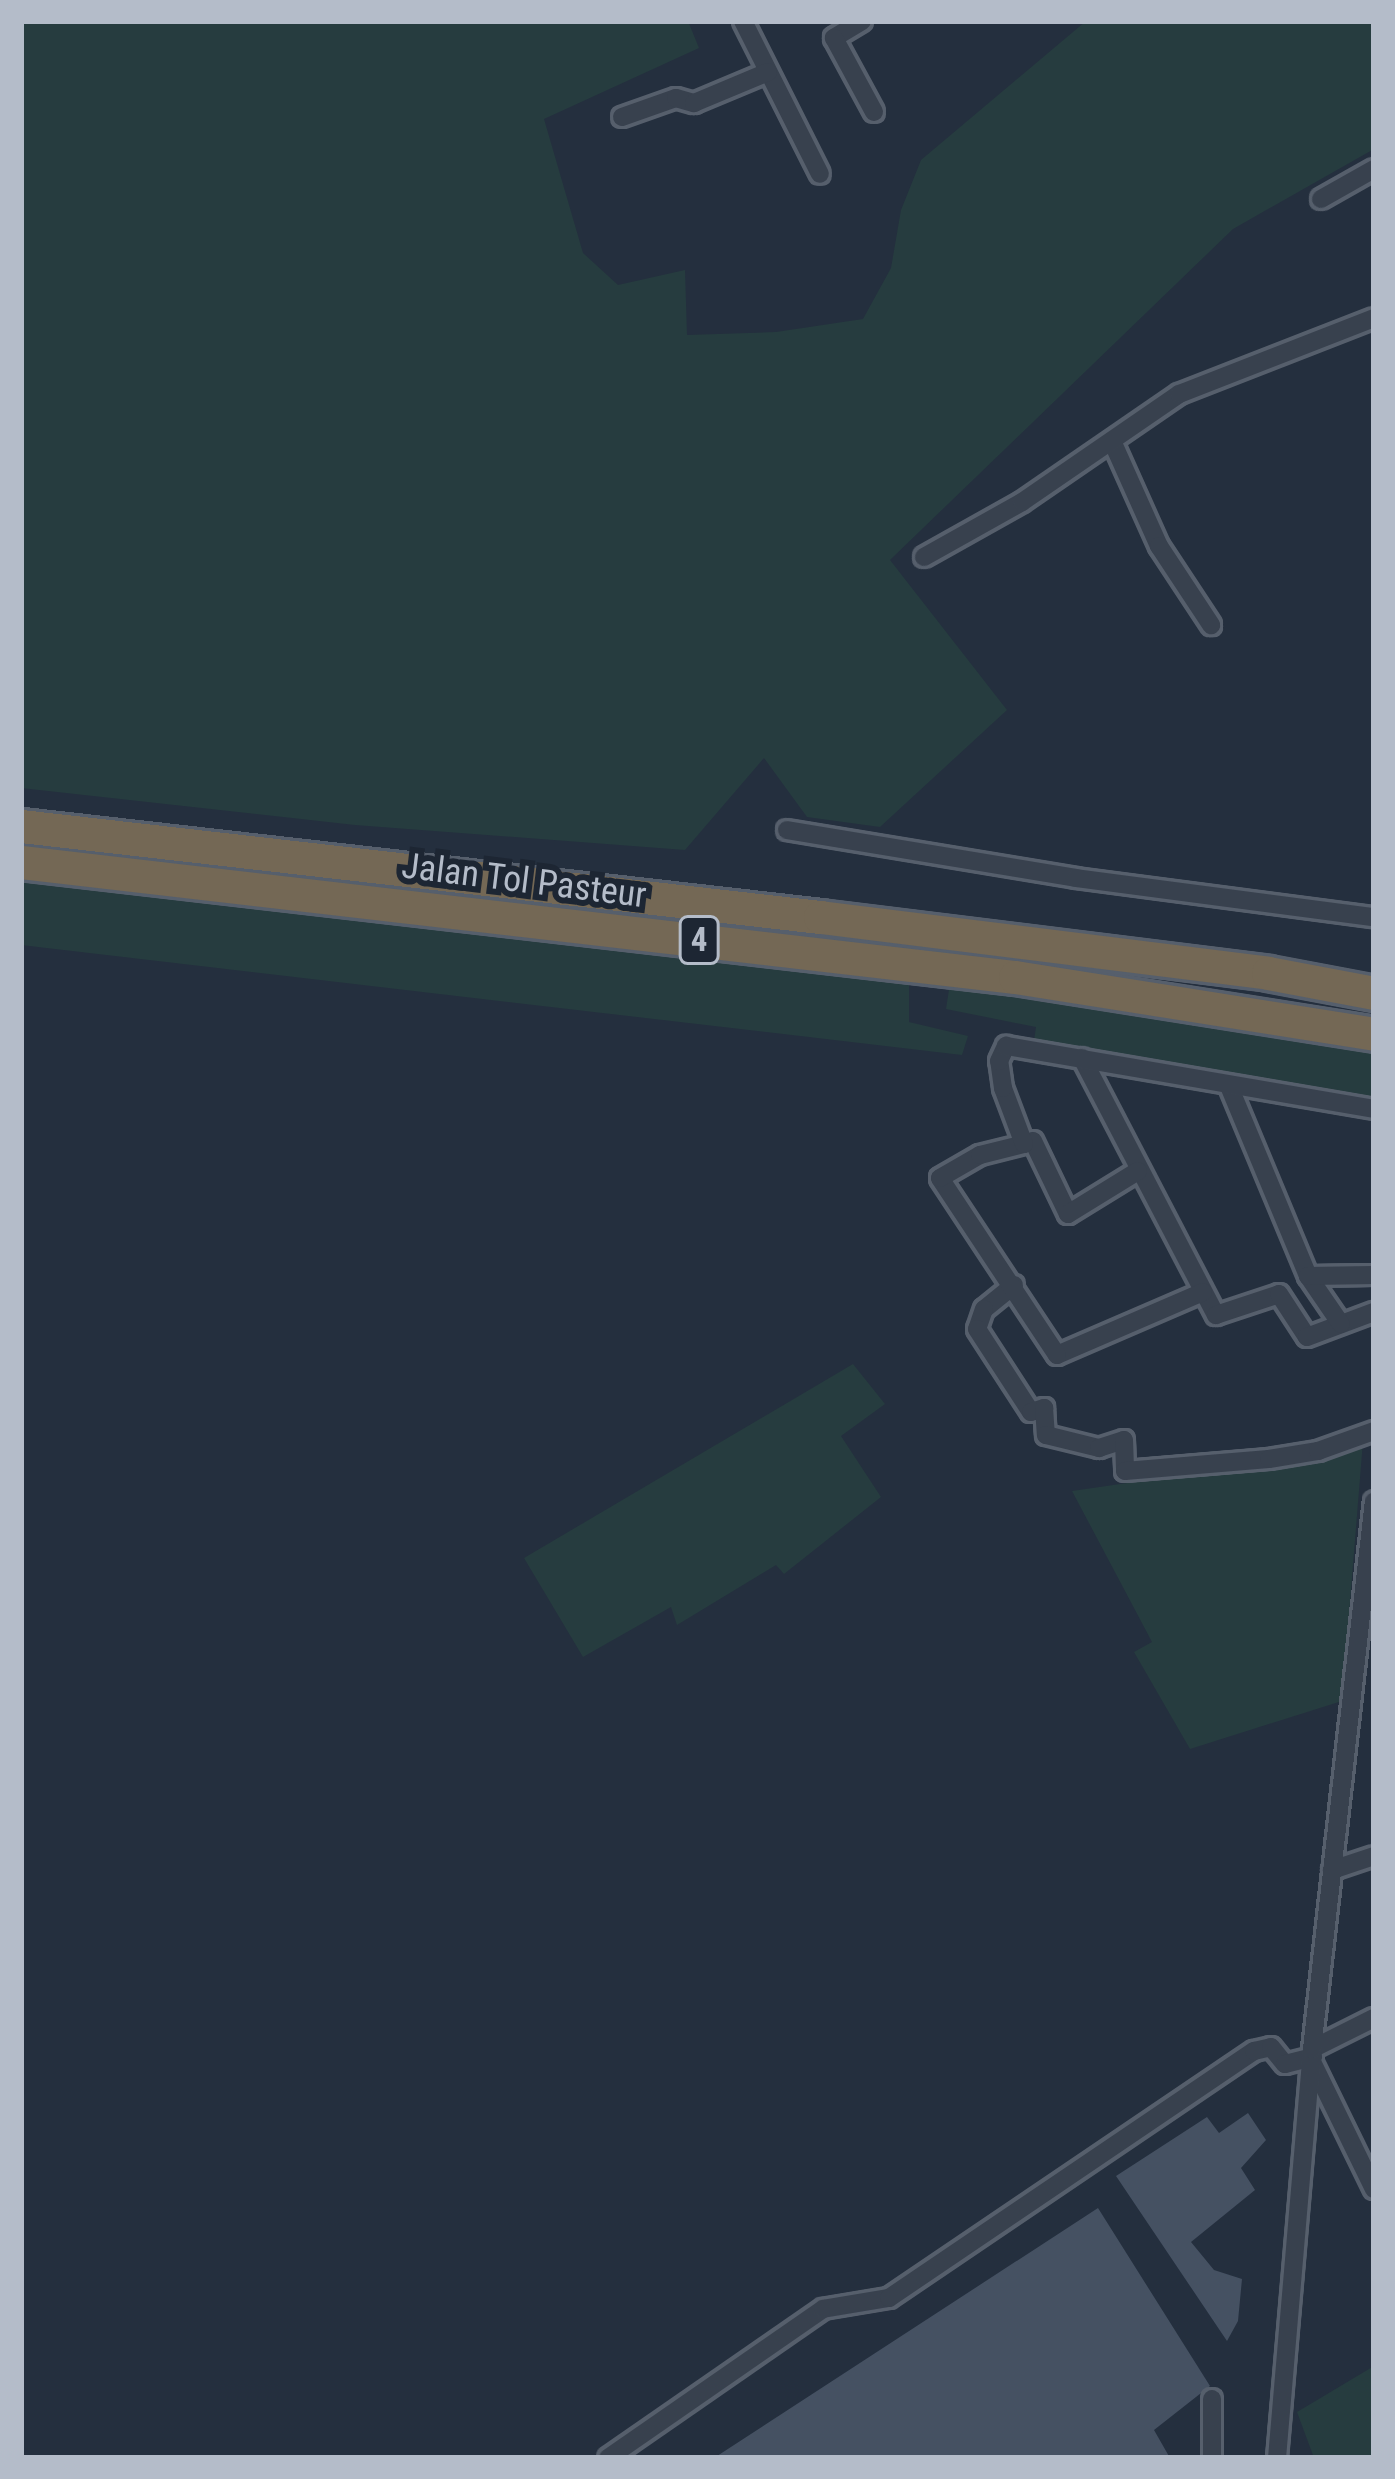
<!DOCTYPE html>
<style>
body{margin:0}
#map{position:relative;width:1395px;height:2479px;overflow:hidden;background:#242f3e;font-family:"Roboto Condensed",sans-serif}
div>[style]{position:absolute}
.green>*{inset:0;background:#263c3f}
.building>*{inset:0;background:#455162}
.roads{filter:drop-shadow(3px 0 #565f6c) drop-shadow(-3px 0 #565f6c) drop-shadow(0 3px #565f6c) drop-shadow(0 -3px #565f6c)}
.minor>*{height:18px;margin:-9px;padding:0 9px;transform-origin:9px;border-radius:9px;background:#38414e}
.motorway>*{height:33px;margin:-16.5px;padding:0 16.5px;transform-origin:16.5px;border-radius:16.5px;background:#746855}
span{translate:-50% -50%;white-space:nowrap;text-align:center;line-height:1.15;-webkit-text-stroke:12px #1d2633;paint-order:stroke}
.shield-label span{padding:3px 9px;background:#1d2633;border:3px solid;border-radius:9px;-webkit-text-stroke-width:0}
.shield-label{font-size:33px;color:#b4bcc9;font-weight:700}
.street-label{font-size:36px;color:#b4bcc9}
.frame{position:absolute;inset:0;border:24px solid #b4bcc9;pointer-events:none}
</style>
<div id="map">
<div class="green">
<div style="clip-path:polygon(21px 21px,688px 21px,699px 48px,544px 119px,583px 253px,618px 285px,685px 270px,687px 335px,776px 332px,863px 319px,891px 268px,901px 210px,921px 160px,1086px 21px,1374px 21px,1374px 149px,1233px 229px,890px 560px,1007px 710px,880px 827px,807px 817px,764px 758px,685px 850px,355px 825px,21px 788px)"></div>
<div style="clip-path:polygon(21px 882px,909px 982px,909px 1022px,968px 1036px,962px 1055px,21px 945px)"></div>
<div style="clip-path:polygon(950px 983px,1374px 1050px,1374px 1100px,1034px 1041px,1036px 1027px,946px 1009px)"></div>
<div style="clip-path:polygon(853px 1364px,885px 1404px,841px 1436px,881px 1497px,784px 1574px,776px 1565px,677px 1625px,671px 1607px,583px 1657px,524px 1558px)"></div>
<div style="clip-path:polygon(1363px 1441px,1342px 1701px,1190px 1749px,1134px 1652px,1152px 1642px,1072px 1491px,1320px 1455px)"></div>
<div style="clip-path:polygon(1374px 2366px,1374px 2458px,1314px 2458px,1297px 2412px)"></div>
</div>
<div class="building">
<div style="clip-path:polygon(1248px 2113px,1266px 2140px,1241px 2168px,1255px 2190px,1191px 2242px,1214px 2270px,1242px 2279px,1238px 2321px,1227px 2341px,1116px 2176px,1207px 2117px,1219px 2133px)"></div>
<div style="clip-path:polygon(1098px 2208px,1210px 2386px,1154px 2430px,1170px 2458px,714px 2458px)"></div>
</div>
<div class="roads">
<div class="minor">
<div style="left:743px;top:21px;width:171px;rotate:63.3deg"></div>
<div style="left:862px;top:21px;width:33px;rotate:149deg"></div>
<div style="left:834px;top:38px;width:84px;rotate:61.6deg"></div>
<div style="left:622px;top:117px;width:57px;rotate:-19.4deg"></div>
<div style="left:676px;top:98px;width:19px;rotate:16deg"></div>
<div style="left:694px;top:103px;width:80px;rotate:-22.7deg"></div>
<div style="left:1321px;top:199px;width:61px;rotate:-29.5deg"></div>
<div style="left:1112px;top:441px;width:115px;rotate:65.9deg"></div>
<div style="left:1159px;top:546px;width:95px;rotate:56.6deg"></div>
<div style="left:924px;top:557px;width:112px;rotate:-29.3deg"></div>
<div style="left:1022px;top:502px;width:191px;rotate:-34.5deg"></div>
<div style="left:1179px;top:394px;width:209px;rotate:-21.3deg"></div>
<div style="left:787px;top:830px;width:293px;rotate:9.4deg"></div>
<div style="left:1076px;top:878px;width:301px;rotate:7.5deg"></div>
<div style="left:1082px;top:1058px;width:290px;rotate:62.5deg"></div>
<div style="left:1216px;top:1315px;width:66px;rotate:-18.4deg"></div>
<div style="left:1279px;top:1294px;width:51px;rotate:56.9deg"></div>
<div style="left:1307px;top:1337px;width:72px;rotate:-20.5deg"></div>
<div style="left:1229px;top:1086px;width:206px;rotate:67.4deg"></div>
<div style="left:1308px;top:1276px;width:58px;rotate:55.5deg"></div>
<div style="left:1024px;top:1144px;width:9px;rotate:-18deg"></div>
<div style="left:1033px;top:1141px;width:81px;rotate:64.4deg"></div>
<div style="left:1068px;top:1214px;width:82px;rotate:-31.6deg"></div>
<div style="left:1308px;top:1276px;width:66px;rotate:-0.9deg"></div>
<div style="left:1014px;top:1285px;width:38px;rotate:141deg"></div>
<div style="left:984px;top:1309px;width:21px;rotate:109deg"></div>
<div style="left:977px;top:1329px;width:99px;rotate:57deg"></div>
<div style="left:1031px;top:1412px;width:14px;rotate:-17deg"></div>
<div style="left:1044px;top:1408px;width:27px;rotate:86deg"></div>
<div style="left:1046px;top:1435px;width:55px;rotate:13.8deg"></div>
<div style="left:1099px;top:1448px;width:26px;rotate:-18deg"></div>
<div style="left:1124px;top:1440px;width:31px;rotate:88deg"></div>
<div style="left:1125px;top:1471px;width:144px;rotate:-4.8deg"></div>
<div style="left:1269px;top:1459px;width:50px;rotate:-9.3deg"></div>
<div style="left:1318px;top:1451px;width:59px;rotate:-19.7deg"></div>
<div style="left:1203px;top:1292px;width:159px;rotate:156.7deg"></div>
<div style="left:1057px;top:1355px;width:212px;rotate:-123.5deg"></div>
<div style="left:940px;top:1178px;width:46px;rotate:-29.9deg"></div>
<div style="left:980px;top:1155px;width:45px;rotate:-14deg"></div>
<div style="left:1024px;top:1144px;width:60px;rotate:-110.6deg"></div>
<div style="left:1003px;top:1088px;width:27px;rotate:-98deg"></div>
<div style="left:999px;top:1061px;width:17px;rotate:-65deg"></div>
<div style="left:1006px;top:1046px;width:373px;rotate:9.7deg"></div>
<div style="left:1332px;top:1870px;width:44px;rotate:-18.4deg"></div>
<div style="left:1312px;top:2049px;width:69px;rotate:-26.6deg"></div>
<div style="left:1313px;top:2064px;width:139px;rotate:64deg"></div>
<div style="left:608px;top:2458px;width:262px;rotate:-34.7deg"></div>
<div style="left:823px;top:2309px;width:67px;rotate:-9.5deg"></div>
<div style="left:889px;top:2298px;width:441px;rotate:-34.1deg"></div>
<div style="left:1254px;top:2051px;width:17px;rotate:-13deg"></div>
<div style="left:1271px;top:2047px;width:22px;rotate:51deg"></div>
<div style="left:1285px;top:2064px;width:29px;rotate:-14deg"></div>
<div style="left:1212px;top:2458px;width:59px;rotate:-90deg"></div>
<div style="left:1277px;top:2458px;width:410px;rotate:-85.1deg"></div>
<div style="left:1312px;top:2049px;width:551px;rotate:-83.55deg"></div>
</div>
<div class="motorway">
<div style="left:21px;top:826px;width:804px;rotate:6.5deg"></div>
<div style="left:820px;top:917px;width:451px;rotate:7.1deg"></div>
<div style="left:1268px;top:973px;width:108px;rotate:10.7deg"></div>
<div style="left:21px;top:862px;width:1001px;rotate:6.6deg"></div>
<div style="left:1015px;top:977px;width:363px;rotate:9deg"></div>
</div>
</div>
<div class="shield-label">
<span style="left:699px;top:940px">4</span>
</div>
<div class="street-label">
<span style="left:524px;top:881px;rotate:7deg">Jalan Tol Pasteur</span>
</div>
<div class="frame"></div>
</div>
